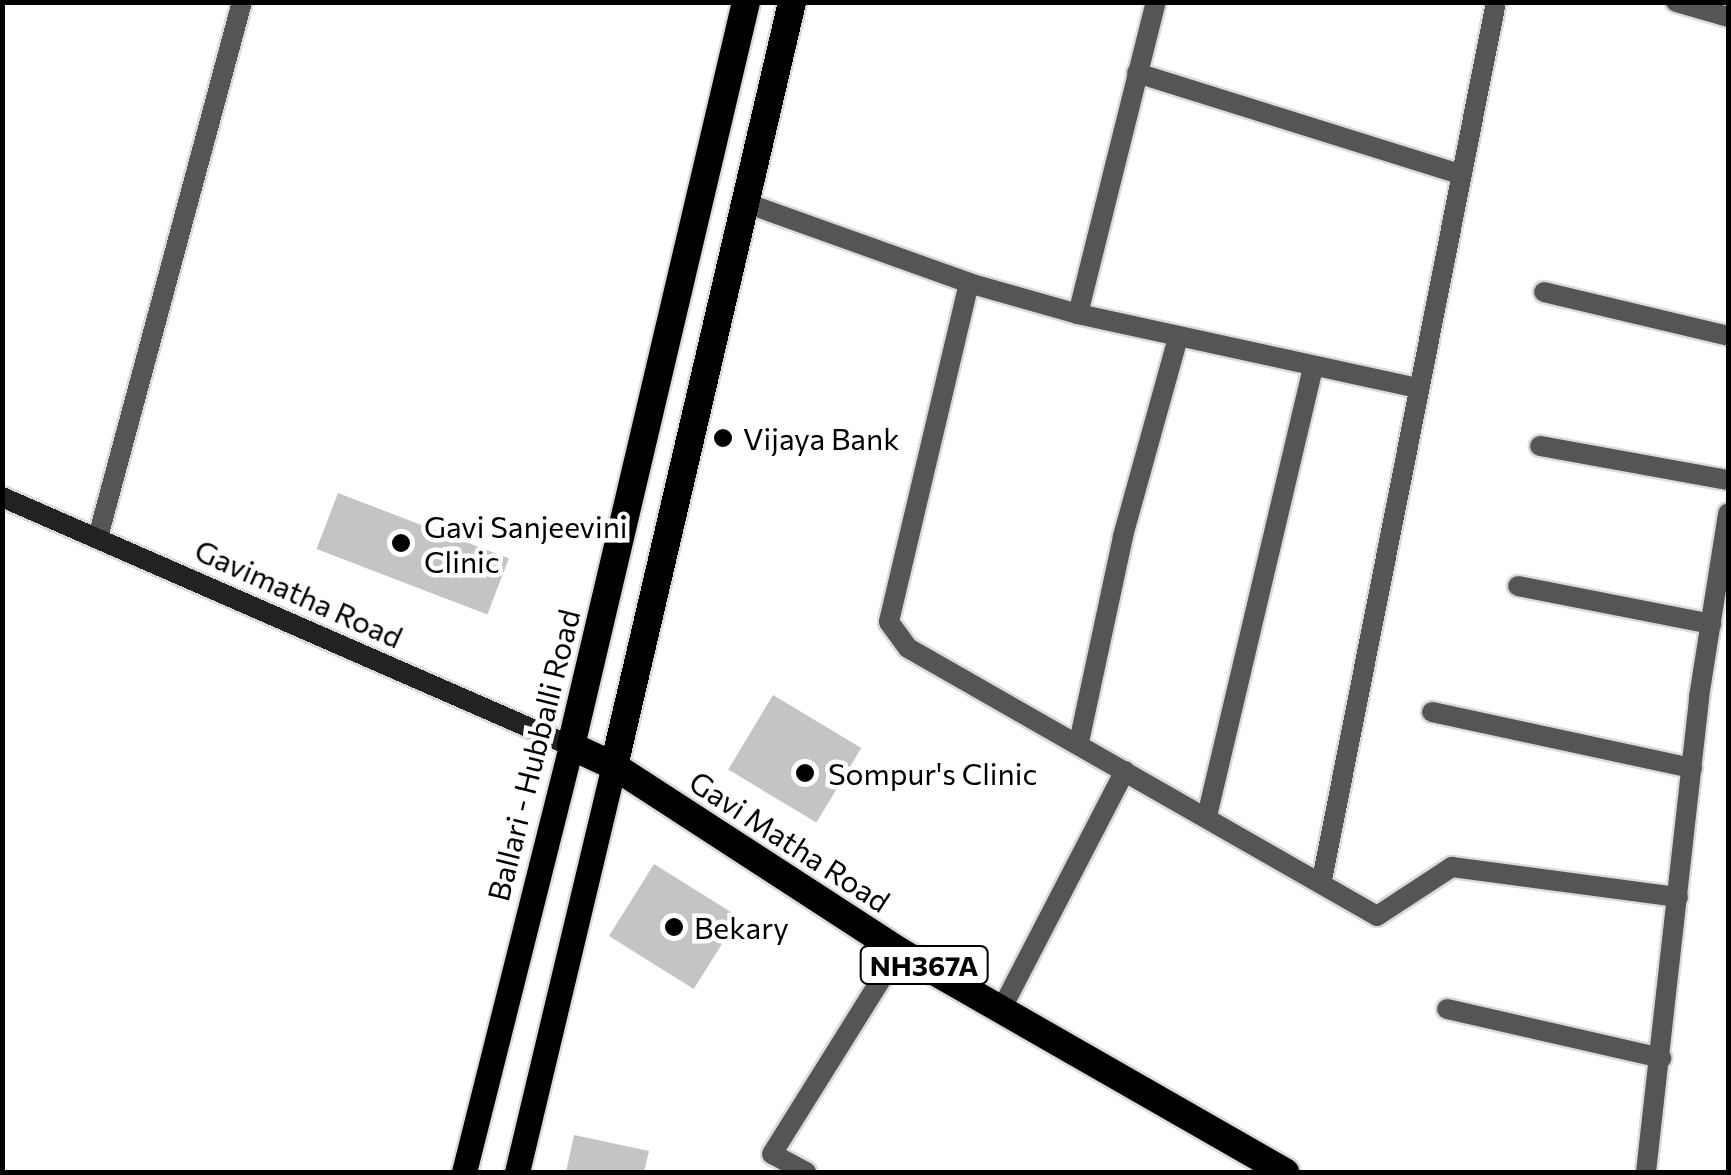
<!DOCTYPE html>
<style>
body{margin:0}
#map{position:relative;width:1731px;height:1175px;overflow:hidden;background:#fff;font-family:Commissioner,sans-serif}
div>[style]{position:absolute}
.building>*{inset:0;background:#c4c4c4;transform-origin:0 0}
.roads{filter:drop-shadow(2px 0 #dbdbdb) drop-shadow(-2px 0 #dbdbdb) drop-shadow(0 2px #dbdbdb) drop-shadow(0 -2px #dbdbdb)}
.minor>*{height:20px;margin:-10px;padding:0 10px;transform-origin:10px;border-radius:10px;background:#555}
.secondary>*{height:20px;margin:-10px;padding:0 10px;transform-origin:10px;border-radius:10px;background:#222}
.primary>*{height:25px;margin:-12.5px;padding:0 12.5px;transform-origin:12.5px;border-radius:12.5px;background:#000}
.trunk>*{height:28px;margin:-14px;padding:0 14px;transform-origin:14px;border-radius:14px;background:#000}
.dots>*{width:28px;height:28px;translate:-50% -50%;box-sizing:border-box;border:5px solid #fff;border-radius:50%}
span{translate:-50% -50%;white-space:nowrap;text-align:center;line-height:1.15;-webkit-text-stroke:9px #fff;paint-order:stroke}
.shield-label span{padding:2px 8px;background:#fff;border:2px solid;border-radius:8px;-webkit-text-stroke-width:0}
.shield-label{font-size:28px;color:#000;font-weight:700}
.poi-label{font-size:30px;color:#000}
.left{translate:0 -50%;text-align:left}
.street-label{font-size:30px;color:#000}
.frame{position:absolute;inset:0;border:5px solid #000;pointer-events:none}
</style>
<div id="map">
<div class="building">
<div style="left:338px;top:493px;width:183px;height:60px;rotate:21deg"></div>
<div style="left:773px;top:695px;width:103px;height:87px;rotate:31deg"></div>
<div style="left:654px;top:864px;width:100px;height:85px;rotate:32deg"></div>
<div style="clip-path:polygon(574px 1135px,649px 1151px,644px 1172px,566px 1172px)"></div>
</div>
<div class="roads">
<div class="minor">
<div style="left:1676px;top:2px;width:54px;rotate:16.1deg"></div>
<div style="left:1137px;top:73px;width:338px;rotate:17.4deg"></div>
<div style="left:746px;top:203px;width:237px;rotate:19.7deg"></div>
<div style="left:969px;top:283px;width:113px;rotate:15.9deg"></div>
<div style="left:1078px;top:314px;width:348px;rotate:12.3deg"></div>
<div style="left:969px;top:283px;width:348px;rotate:103.3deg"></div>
<div style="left:889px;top:622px;width:32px;rotate:54deg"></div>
<div style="left:908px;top:648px;width:540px;rotate:29.74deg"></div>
<div style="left:1377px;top:916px;width:90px;rotate:-33.2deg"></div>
<div style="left:1452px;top:867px;width:228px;rotate:7.6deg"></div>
<div style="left:1544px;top:292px;width:189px;rotate:13.4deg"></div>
<div style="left:1078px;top:314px;width:322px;rotate:-76deg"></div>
<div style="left:1540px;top:446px;width:191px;rotate:10.3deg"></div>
<div style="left:98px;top:537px;width:554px;rotate:-74.94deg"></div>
<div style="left:1518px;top:586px;width:197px;rotate:11.1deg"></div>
<div style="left:1432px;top:712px;width:266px;rotate:12.2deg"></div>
<div style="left:1079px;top:742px;width:211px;rotate:-77.9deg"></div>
<div style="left:1123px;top:536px;width:205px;rotate:-74.5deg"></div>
<div style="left:1207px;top:816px;width:460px;rotate:-76.7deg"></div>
<div style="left:1322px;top:880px;width:895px;rotate:-78.79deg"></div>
<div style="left:1002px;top:1008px;width:267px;rotate:-62.6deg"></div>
<div style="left:1447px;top:1009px;width:220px;rotate:12.9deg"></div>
<div style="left:806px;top:1172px;width:38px;rotate:-152deg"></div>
<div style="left:772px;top:1154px;width:239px;rotate:-58deg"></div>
<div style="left:1646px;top:1172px;width:478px;rotate:-83.6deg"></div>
<div style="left:1699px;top:697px;width:186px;rotate:-81deg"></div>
</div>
<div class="secondary">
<div style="left:2px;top:497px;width:621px;rotate:23.63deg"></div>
</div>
<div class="primary">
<div style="left:464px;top:1172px;width:439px;rotate:-75.9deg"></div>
<div style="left:517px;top:1172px;width:417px;rotate:-76.6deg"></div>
</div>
<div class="trunk">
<div style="left:746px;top:2px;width:764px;rotate:103.24deg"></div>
<div style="left:571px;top:746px;width:47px;rotate:24.9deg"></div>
<div style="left:614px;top:766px;width:340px;rotate:33deg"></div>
<div style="left:899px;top:951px;width:445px;rotate:29.8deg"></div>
<div style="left:614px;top:766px;width:784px;rotate:-76.88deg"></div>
</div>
</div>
<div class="dots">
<div style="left:723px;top:438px;background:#000"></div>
<div style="left:401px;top:543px;background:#000"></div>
<div style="left:805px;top:773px;background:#000"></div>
<div style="left:674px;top:927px;background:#000"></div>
</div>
<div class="shield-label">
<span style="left:924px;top:965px">NH367A</span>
</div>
<div class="poi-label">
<span class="left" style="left:743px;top:438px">Vijaya Bank</span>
<span class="left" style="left:424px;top:543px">Gavi Sanjeevini<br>Clinic</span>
<span class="left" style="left:828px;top:773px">Sompur's Clinic</span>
<span class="left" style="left:694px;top:927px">Bekary</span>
</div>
<div class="street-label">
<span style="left:299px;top:593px;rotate:24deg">Gavimatha Road</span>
<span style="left:533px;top:755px;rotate:-76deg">Ballari - Hubballi Road</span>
<span style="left:790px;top:841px;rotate:33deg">Gavi Matha Road</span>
</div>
<div class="frame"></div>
</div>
